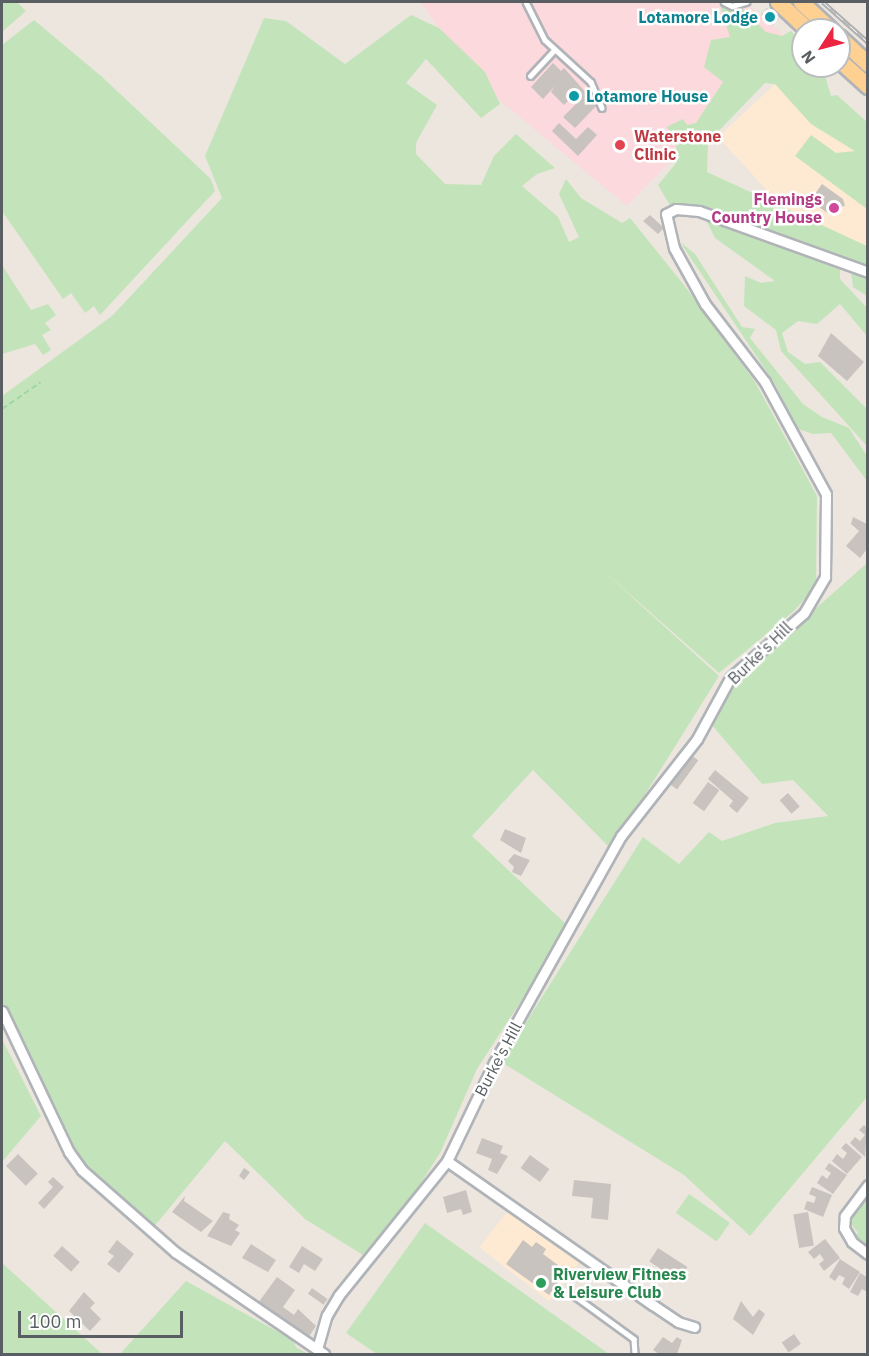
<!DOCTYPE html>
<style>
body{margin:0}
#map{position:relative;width:869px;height:1356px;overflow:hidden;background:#ece6df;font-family:"IBM Plex Sans",sans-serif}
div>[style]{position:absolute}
.commercial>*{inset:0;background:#feead2;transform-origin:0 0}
.medical>*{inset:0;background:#fbd9dd}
.green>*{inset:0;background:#c3e4ba;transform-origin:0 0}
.building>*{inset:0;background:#c8c3be;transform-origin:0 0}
.path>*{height:2px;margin-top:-1px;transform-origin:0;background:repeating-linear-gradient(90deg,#9dd6a0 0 6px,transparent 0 9px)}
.roads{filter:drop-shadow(2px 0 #b0b4b8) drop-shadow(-2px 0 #b0b4b8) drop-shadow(0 2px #b0b4b8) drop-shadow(0 -2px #b0b4b8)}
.service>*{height:4.5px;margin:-2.25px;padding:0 2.25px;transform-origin:2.25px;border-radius:2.25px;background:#fff}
.minor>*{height:9px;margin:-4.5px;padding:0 4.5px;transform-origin:4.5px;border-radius:4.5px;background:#fff}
.trunk>*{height:15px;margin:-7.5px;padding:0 7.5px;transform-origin:7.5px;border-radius:7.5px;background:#fed092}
.rail>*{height:5px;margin-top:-2.5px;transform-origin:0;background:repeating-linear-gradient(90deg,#fff 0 9px,#afb0b1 0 18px);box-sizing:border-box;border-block:2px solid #afb0b1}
.dots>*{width:16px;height:16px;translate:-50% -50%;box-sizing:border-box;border:3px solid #fff;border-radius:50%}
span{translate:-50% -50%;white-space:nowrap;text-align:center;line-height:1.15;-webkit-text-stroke:5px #fff;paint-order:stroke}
.culture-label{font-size:16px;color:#0d838f;font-weight:700}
.right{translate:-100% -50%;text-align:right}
.left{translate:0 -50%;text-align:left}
.health-label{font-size:16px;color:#be3a42;font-weight:700}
.hotel-label{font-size:16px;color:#b23c85;font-weight:700}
.street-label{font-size:16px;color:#585e61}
.leisure-label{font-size:16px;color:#27864d;font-weight:700}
.frame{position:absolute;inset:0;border:3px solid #585e61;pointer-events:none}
.north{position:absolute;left:791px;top:18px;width:60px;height:60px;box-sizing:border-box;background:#fff;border:2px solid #bcbfc0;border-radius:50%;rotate:234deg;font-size:16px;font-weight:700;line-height:24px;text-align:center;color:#585e61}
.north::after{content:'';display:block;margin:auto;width:21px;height:27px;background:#eb2641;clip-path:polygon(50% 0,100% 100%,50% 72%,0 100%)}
.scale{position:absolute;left:18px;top:1311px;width:165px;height:27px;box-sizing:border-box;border:3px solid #585e61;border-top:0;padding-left:8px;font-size:18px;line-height:21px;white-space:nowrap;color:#585e61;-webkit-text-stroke:4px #fff;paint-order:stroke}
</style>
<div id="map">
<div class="commercial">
<div style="clip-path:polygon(775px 84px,811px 124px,867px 159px,867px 246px,785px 210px,718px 137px)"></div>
<div style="left:511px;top:1207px;width:88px;height:51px;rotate:38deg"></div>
</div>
<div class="medical">
<div style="clip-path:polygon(420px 2px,745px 2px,789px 40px,627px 206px,480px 84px)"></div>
</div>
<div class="green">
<div style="clip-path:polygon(2px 2px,17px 2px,26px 11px,2px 32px)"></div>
<div style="clip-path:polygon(719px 2px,736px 2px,766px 32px,782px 36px,791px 31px,800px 40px,798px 54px,803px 66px,813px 66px,825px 76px,831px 96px,837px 95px,867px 122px,867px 209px,795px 156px,811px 135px,836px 153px,855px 151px,811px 124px,775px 84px,765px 83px,708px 142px,707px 172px,867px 246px,867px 268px,700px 206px,671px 207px,658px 185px,677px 162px,676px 143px,667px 127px,683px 119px,687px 125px,696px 123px,723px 82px,704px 67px,711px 40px,730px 37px)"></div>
<div style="clip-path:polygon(411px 15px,439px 28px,485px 72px,500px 104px,481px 118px,426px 59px,406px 83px,437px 105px,416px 143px,416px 154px,445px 184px,481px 185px,494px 156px,516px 134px,555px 168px,537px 174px,522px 186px,558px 217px,569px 242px,579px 237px,559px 194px,566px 179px,581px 198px,622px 223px,630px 218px,684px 285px,755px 382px,817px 496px,816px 586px,793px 612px,719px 673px,599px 567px,719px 676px,611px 849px,533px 770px,472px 836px,569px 927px,477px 1069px,440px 1153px,415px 1192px,363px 1255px,305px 1219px,225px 1141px,152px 1229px,73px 1158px,2px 1012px,2px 396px,112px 316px,222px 198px,205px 156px,264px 18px,286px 21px,345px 64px)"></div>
<div style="clip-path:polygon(34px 20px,101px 76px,211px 179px,215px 191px,100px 315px,94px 306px,85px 313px,71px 293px,63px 299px,2px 211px,2px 45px)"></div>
<div style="clip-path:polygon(704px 216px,840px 266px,840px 279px,867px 308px,867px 336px,840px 304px,817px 324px,798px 321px,782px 333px,788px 352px,805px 364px,820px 362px,867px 409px,867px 446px,781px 351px,776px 330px,744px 306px,745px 276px,761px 283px,775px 281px,715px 238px)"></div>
<div style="clip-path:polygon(680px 242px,695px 254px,742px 327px,755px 329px,750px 338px,803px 404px,822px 417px,849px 428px,867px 456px,867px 481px,831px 433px,813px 434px,798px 429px,775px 384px)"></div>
<div style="clip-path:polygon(2px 265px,31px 310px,48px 304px,56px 315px,45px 323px,51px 330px,42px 335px,51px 350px,43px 355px,35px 344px,2px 354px)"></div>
<div style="clip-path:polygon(851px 271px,867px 278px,867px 296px,853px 287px)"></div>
<div style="clip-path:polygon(867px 563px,867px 1097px,750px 1236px,684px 1175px,501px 1062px,643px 837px,679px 864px,709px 832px,722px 841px,775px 823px,828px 816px,793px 780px,762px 784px,711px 724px,732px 683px)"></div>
<div style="clip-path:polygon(2px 1039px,41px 1116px,2px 1162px)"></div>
<div style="clip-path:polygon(867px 1192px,867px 1246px,855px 1235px,858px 1233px,850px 1222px,852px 1212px)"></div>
<div style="left:689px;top:1194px;width:50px;height:23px;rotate:35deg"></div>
<div style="clip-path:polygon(425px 1223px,609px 1354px,377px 1354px,346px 1333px)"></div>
<div style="clip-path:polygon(2px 1263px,101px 1353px,102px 1354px,2px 1354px)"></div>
<div style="clip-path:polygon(186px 1281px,291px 1339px,297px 1348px,309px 1354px,120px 1354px)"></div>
</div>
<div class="building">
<div style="left:767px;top:8px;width:16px;height:9px;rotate:43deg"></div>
<div style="clip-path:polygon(553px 63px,561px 71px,564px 68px,597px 105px,575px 128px,563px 117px,576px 104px,570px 99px,564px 105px,551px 92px,555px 86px,543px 99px,531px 87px)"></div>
<div style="clip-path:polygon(559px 123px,576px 139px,588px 127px,597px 135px,578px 156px,552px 131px)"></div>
<div style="clip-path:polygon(822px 184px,843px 199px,845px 206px,838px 207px,832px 216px,810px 201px)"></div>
<div style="clip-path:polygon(650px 215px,664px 228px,658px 234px,643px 221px)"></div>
<div style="clip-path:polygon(831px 333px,864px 362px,847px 381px,818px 356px)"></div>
<div style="clip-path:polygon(853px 517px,867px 524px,867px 549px,860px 558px,846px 546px,859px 531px,851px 524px)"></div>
<div style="left:691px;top:755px;width:9px;height:36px;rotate:36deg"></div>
<div style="clip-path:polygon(715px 770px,749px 798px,737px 813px,729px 806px,733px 801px,708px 779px)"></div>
<div style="left:708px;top:782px;width:14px;height:26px;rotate:36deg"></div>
<div style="left:788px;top:793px;width:18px;height:11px;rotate:49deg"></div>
<div style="clip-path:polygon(505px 829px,526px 838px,521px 853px,500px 840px)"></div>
<div style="clip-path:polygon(514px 854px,530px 860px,521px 876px,512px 872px,514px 867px,508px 861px)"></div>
<div style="clip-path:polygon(864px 1125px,867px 1128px,865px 1157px,850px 1143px,855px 1137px,860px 1141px,865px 1135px,859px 1130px)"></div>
<div style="clip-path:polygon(482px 1138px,503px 1146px,500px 1153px,508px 1156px,497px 1174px,488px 1170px,492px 1159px,476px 1153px)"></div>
<div style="clip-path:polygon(846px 1143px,862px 1157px,847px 1174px,832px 1161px,837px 1154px,843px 1159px,847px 1153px,841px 1148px)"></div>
<div style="left:18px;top:1154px;width:28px;height:17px;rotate:45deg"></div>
<div style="left:530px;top:1155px;width:24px;height:16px;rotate:36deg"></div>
<div style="clip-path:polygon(829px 1163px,847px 1175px,833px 1194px,817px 1183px,822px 1175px,827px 1179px,831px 1173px,825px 1169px)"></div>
<div style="clip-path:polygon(244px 1168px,250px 1172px,244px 1180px,239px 1176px)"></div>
<div style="clip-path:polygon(53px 1177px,64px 1187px,44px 1209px,38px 1203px,53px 1187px,48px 1182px)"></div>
<div style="clip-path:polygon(574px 1180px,611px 1184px,608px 1220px,591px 1218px,593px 1198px,572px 1196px)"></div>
<div style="clip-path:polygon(812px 1187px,832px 1195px,823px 1217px,804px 1209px,807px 1201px,814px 1203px,816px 1197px,809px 1194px)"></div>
<div style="clip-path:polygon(466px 1190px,472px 1212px,463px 1215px,461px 1209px,447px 1213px,443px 1197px)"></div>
<div style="clip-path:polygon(185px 1196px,184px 1201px,213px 1221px,201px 1232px,172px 1212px)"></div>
<div style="clip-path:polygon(223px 1212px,230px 1214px,229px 1219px,239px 1225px,235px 1230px,240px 1233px,231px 1246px,207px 1236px)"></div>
<div style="left:808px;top:1212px;width:34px;height:15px;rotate:80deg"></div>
<div style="clip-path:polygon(825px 1239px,840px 1258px,824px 1271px,819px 1264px,824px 1260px,820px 1254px,814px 1259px,808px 1252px)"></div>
<div style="clip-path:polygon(117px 1240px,134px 1254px,119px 1273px,107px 1264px,114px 1256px,108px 1252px)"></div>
<div style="clip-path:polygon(523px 1240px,532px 1247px,536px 1242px,546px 1249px,543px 1254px,566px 1271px,549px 1295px,506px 1264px)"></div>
<div style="clip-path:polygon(251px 1244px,276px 1260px,268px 1272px,242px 1258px)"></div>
<div style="left:62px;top:1246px;width:24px;height:13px;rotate:42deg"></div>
<div style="clip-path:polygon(302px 1246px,323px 1259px,315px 1271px,304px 1264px,299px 1273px,289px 1267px)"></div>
<div style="left:658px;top:1248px;width:35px;height:16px;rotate:33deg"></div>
<div style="clip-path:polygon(840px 1259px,860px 1272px,849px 1289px,842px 1284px,845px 1278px,839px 1275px,835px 1281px,829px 1277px)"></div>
<div style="clip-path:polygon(860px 1273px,867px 1277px,867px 1292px,862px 1289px,858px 1296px,850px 1292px)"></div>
<div style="clip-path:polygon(277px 1277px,295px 1290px,283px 1307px,294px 1315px,298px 1309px,316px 1326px,308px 1338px,258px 1303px)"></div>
<div style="left:312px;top:1288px;width:19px;height:7px;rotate:35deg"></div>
<div style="clip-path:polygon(84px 1292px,95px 1303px,90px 1308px,101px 1319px,90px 1331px,69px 1311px)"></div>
<div style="clip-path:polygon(741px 1301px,753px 1317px,759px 1309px,765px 1314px,753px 1335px,733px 1319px)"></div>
<div style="left:794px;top:1334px;width:12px;height:15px;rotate:55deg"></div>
<div style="clip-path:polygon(663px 1337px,672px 1343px,677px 1337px,682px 1340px,677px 1354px,659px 1354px,653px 1350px)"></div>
</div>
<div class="path">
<div style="left:2px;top:409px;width:47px;rotate:-34.7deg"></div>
</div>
<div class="roads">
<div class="service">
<div style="left:526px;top:2px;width:42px;rotate:63.4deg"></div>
<div style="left:545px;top:40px;width:62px;rotate:42.4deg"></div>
<div style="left:591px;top:82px;width:28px;rotate:67deg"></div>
<div style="left:724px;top:2px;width:9px;rotate:27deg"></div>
<div style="left:732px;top:6px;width:15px;rotate:-16deg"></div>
<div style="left:530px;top:76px;width:35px;rotate:-47deg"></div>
<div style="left:575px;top:1296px;width:73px;rotate:36.1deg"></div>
<div style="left:634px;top:1339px;width:15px;rotate:86deg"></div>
</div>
<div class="minor">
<div style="left:2px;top:1011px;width:156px;rotate:64.6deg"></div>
<div style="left:69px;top:1152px;width:22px;rotate:54deg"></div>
<div style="left:82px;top:1170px;width:124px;rotate:41.4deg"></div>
<div style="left:175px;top:1252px;width:181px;rotate:34.4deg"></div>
<div style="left:447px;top:1161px;width:251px;rotate:35deg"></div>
<div style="left:653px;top:1305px;width:30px;rotate:34deg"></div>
<div style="left:678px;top:1322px;width:17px;rotate:17deg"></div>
<div style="left:868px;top:1185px;width:39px;rotate:127deg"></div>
<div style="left:845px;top:1216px;width:12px;rotate:95deg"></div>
<div style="left:844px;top:1228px;width:16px;rotate:60deg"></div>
<div style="left:852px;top:1242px;width:20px;rotate:37deg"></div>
<div style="left:317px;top:1349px;width:35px;rotate:-74deg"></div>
<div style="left:327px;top:1315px;width:23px;rotate:-59deg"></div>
<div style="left:339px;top:1295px;width:172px;rotate:-51.1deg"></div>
<div style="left:447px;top:1161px;width:109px;rotate:-64.4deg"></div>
<div style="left:494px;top:1063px;width:260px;rotate:-60.8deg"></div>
<div style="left:621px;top:836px;width:123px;rotate:-51.9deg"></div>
<div style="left:697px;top:739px;width:69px;rotate:-61.6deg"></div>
<div style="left:730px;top:678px;width:98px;rotate:-41.3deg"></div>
<div style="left:804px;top:613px;width:42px;rotate:-59.7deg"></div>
<div style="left:825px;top:577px;width:83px;rotate:-89.3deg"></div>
<div style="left:826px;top:494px;width:128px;rotate:-118.6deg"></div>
<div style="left:765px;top:382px;width:98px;rotate:-127.6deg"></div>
<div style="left:705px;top:304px;width:64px;rotate:-119deg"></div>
<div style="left:674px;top:248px;width:35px;rotate:-103deg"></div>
<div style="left:666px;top:214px;width:11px;rotate:-27deg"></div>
<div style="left:676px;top:209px;width:23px;rotate:5deg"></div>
<div style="left:699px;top:211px;width:180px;rotate:19.8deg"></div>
</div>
<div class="trunk">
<div style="left:778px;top:2px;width:41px;rotate:43deg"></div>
<div style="left:801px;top:2px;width:41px;rotate:43deg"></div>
<div style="left:839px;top:37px;width:40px;rotate:43deg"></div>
<div style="left:839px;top:60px;width:39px;rotate:42deg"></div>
</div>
</div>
<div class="rail">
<div style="left:823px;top:2px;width:60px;rotate:41.6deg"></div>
</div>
<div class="dots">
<div style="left:770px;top:17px;background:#0f9aa8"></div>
<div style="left:574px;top:96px;background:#0f9aa8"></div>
<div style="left:620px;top:145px;background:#e0444e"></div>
<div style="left:834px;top:208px;background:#d1479c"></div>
<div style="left:541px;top:1283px;background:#2e9e5b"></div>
</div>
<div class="culture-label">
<span class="right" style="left:758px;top:17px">Lotamore Lodge</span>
<span class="left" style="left:586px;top:96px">Lotamore House</span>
</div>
<div class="health-label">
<span class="left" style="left:634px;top:145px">Waterstone<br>Clinic</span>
</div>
<div class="hotel-label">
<span class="right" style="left:822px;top:208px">Flemings<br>Country House</span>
</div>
<div class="street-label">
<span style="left:760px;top:653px;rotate:-44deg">Burke's Hill</span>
<span style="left:498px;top:1059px;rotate:-62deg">Burke's Hill</span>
</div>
<div class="leisure-label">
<span class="left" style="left:553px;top:1283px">Riverview Fitness<br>&amp; Leisure Club</span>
</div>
<div class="frame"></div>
<div class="north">N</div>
<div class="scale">100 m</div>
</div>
